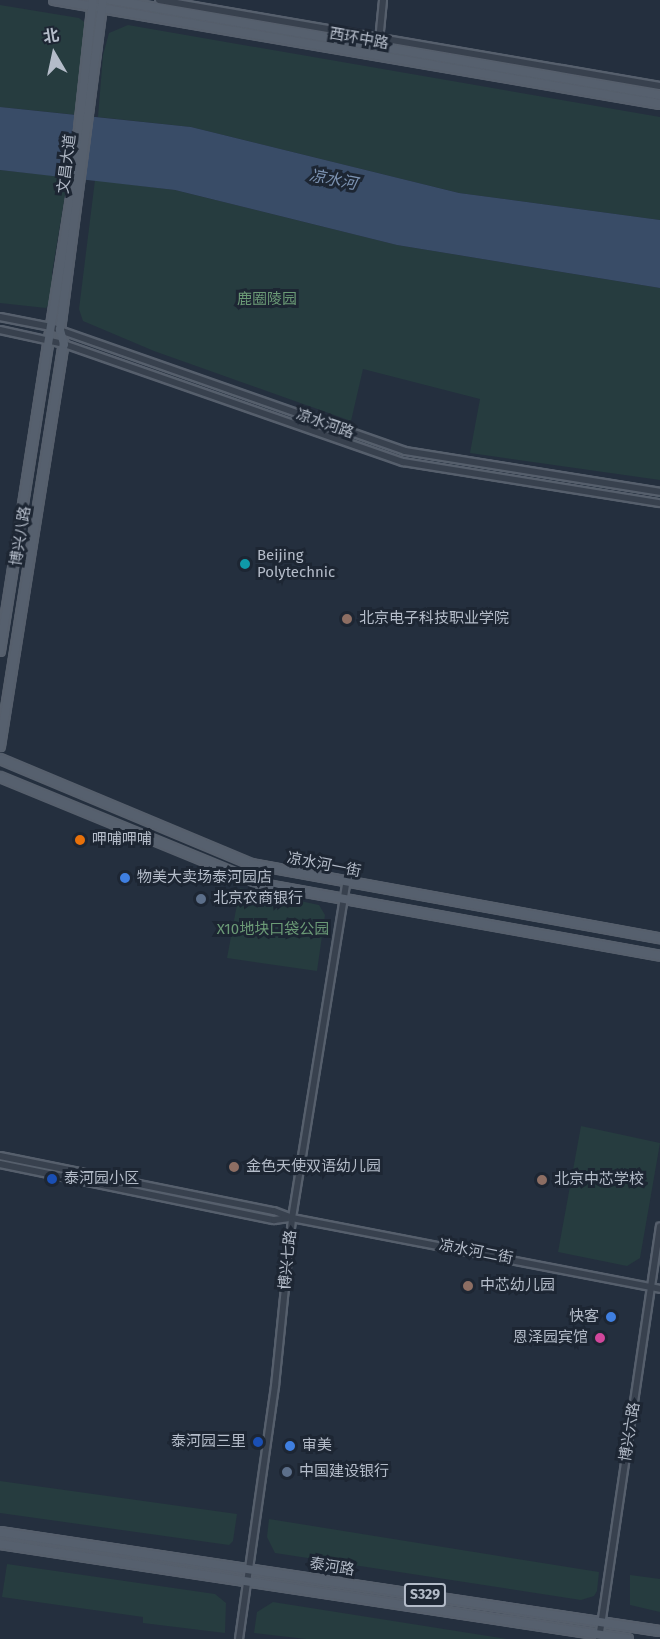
<!DOCTYPE html>
<meta charset="utf-8">
<style>
body{margin:0}
#map{position:relative;width:660px;height:1639px;overflow:hidden;background:#242f3e;font-family:"Fira Sans","Noto Sans SC",sans-serif}
div>[style]{position:absolute}
.green>*{inset:0;background:#263c3f}
.water>*{inset:0;background:#394c67}
.roads{filter:drop-shadow(2px 0 #565f6c) drop-shadow(-2px 0 #565f6c) drop-shadow(0 2px #565f6c) drop-shadow(0 -2px #565f6c)}
.minor>*{height:6px;margin:-3px;padding:0 3px;transform-origin:3px;border-radius:3px;background:#38414e}
.major>*{height:8px;margin:-4px;padding:0 4px;transform-origin:4px;border-radius:4px;background:#56606e}
.dots>*{width:16px;height:16px;translate:-50% -50%;box-sizing:border-box;border:3px solid #1d2633;border-radius:50%}
span{translate:-50% -50%;white-space:nowrap;text-align:center;line-height:1.15;-webkit-text-stroke:6px #1d2633;paint-order:stroke}
.shield-label span{padding:2px 4px;background:#1d2633;border:2px solid;border-radius:4px;-webkit-text-stroke-width:0}
.shield-label{font-size:14px;color:#b4bcc9;font-weight:700}
.street-label{font-size:15px;color:#b4bcc9}
.park-label{font-size:15px;color:#6b9a76}
.poi-label{font-size:15px;color:#b4bcc9}
.left{translate:0 -50%;text-align:left}
.right{translate:-100% -50%;text-align:right}
.water-label{font-size:16px;color:#7c92b1;font-style:italic}
.north{position:absolute;left:24px;top:24px;width:60px;height:60px;-webkit-text-stroke:4px #1d2633;paint-order:stroke;rotate:351deg;font-size:16px;font-weight:700;line-height:24px;text-align:center;color:#b4bcc9}
.north::after{content:'';display:block;margin:auto;width:21px;height:27px;background:#b4bcc9;clip-path:polygon(50% 0,100% 100%,50% 72%,0 100%)}
</style>
<div id="map">
<div class="green">
<div style="clip-path:polygon(0 5px,79px 18px,87px 24px,78px 115px,0 107px)"></div>
<div style="clip-path:polygon(128px 25px,660px 117px,660px 220px,459px 193px,191px 127px,98px 117px,103px 55px,109px 33px)"></div>
<div style="clip-path:polygon(0 170px,68px 177px,52px 273px,53px 297px,46px 308px,0 303px)"></div>
<div style="clip-path:polygon(95px 180px,175px 190px,397px 245px,660px 288px,660px 480px,470px 453px,480px 399px,363px 369px,351px 421px,154px 351px,83px 321px,79px 309px)"></div>
<div style="clip-path:polygon(240px 888px,319px 905px,325px 915px,317px 971px,227px 958px)"></div>
<div style="clip-path:polygon(581px 1126px,660px 1143px,640px 1258px,627px 1266px,558px 1252px)"></div>
<div style="clip-path:polygon(0 1481px,237px 1514px,233px 1541px,229px 1545px,0 1513px)"></div>
<div style="clip-path:polygon(269px 1519px,599px 1572px,597px 1591px,594px 1596px,581px 1600px,275px 1553px,267px 1537px)"></div>
<div style="clip-path:polygon(7px 1564px,215px 1594px,226px 1603px,225px 1633px,143px 1623px,143px 1617px,2px 1597px)"></div>
<div style="clip-path:polygon(630px 1575px,660px 1579px,660px 1612px,630px 1605px)"></div>
<div style="clip-path:polygon(273px 1602px,507px 1639px,306px 1639px,254px 1633px,257px 1612px)"></div>
</div>
<div class="water">
<div style="clip-path:polygon(0 107px,191px 127px,459px 193px,660px 220px,660px 288px,397px 245px,175px 190px,0 170px)"></div>
</div>
<div class="roads">
<div class="minor">
<div style="left:159px;top:0;width:508px;rotate:9.74deg"></div>
<div style="left:379px;top:41px;width:41px;rotate:-84.4deg"></div>
<div style="left:0;top:317px;width:52px;rotate:11.1deg"></div>
<div style="left:51px;top:327px;width:375px;rotate:19.3deg"></div>
<div style="left:405px;top:451px;width:258px;rotate:9.1deg"></div>
<div style="left:0;top:330px;width:66px;rotate:12.3deg"></div>
<div style="left:64px;top:344px;width:359px;rotate:19.2deg"></div>
<div style="left:403px;top:462px;width:260px;rotate:9.1deg"></div>
<div style="left:0;top:1156px;width:279px;rotate:11.4deg"></div>
<div style="left:274px;top:1211px;width:19px;rotate:21deg"></div>
<div style="left:292px;top:1218px;width:375px;rotate:10.9deg"></div>
<div style="left:0;top:1164px;width:280px;rotate:11.6deg"></div>
<div style="left:274px;top:1220px;width:16px;rotate:-7deg"></div>
<div style="left:239px;top:1639px;width:256px;rotate:-81.9deg"></div>
<div style="left:275px;top:1386px;width:169px;rotate:-84.2deg"></div>
<div style="left:292px;top:1218px;width:339px;rotate:-80.8deg"></div>
<div style="left:599px;top:1639px;width:417px;rotate:-81.6deg"></div>
</div>
<div class="major">
<div style="left:54px;top:0;width:615px;rotate:9.74deg"></div>
<div style="left:110px;top:0;width:558px;rotate:9.8deg"></div>
<div style="left:0;top:651px;width:464px;rotate:-81.1deg"></div>
<div style="left:72px;top:193px;width:194px;rotate:-83.8deg"></div>
<div style="left:0;top:746px;width:407px;rotate:-81deg"></div>
<div style="left:64px;top:344px;width:15px;rotate:-106deg"></div>
<div style="left:60px;top:330px;width:333px;rotate:-82.6deg"></div>
<div style="left:0;top:759px;width:272px;rotate:22.7deg"></div>
<div style="left:251px;top:864px;width:416px;rotate:10.3deg"></div>
<div style="left:0;top:777px;width:282px;rotate:22.3deg"></div>
<div style="left:261px;top:884px;width:405px;rotate:10.2deg"></div>
<div style="left:0;top:1532px;width:667px;rotate:8.53deg"></div>
<div style="left:0;top:1544px;width:635px;rotate:8.6deg"></div>
</div>
</div>
<div class="dots">
<div style="left:245px;top:564px;background:#0f9aa8"></div>
<div style="left:347px;top:619px;background:#8d6e63"></div>
<div style="left:80px;top:840px;background:#e8710a"></div>
<div style="left:125px;top:878px;background:#3f7fe0"></div>
<div style="left:201px;top:899px;background:#5c6f8a"></div>
<div style="left:234px;top:1167px;background:#8d6e63"></div>
<div style="left:52px;top:1179px;background:#1a4fb4"></div>
<div style="left:542px;top:1180px;background:#8d6e63"></div>
<div style="left:468px;top:1286px;background:#8d6e63"></div>
<div style="left:611px;top:1317px;background:#3f7fe0"></div>
<div style="left:600px;top:1338px;background:#d1479c"></div>
<div style="left:258px;top:1442px;background:#1a4fb4"></div>
<div style="left:290px;top:1446px;background:#3f7fe0"></div>
<div style="left:287px;top:1472px;background:#5c6f8a"></div>
</div>
<div class="shield-label">
<span style="left:425px;top:1595px">S329</span>
</div>
<div class="street-label">
<span style="left:359px;top:39px;rotate:10deg">西环中路</span>
<span style="left:67px;top:164px;rotate:-83deg">文昌大道</span>
<span style="left:325px;top:424px;rotate:19deg">凉水河路</span>
<span style="left:21px;top:536px;rotate:-81deg">博兴八路</span>
<span style="left:324px;top:865px;rotate:11deg">凉水河一街</span>
<span style="left:476px;top:1252px;rotate:11deg">凉水河二街</span>
<span style="left:288px;top:1260px;rotate:-84deg">博兴七路</span>
<span style="left:630px;top:1432px;rotate:-81deg">博兴六路</span>
<span style="left:332px;top:1567px;rotate:9deg">泰河路</span>
</div>
<div class="park-label">
<span style="left:267px;top:300px">鹿圈陵园</span>
<span style="left:273px;top:930px">X10地块口袋公园</span>
</div>
<div class="poi-label">
<span class="left" style="left:257px;top:564px">Beijing<br>Polytechnic</span>
<span class="left" style="left:359px;top:619px">北京电子科技职业学院</span>
<span class="left" style="left:92px;top:840px">呷哺呷哺</span>
<span class="left" style="left:137px;top:878px">物美大卖场泰河园店</span>
<span class="left" style="left:213px;top:899px">北京农商银行</span>
<span class="left" style="left:246px;top:1167px">金色天使双语幼儿园</span>
<span class="left" style="left:64px;top:1179px">泰河园小区</span>
<span class="left" style="left:554px;top:1180px">北京中芯学校</span>
<span class="left" style="left:480px;top:1286px">中芯幼儿园</span>
<span class="right" style="left:599px;top:1317px">快客</span>
<span class="right" style="left:588px;top:1338px">恩泽园宾馆</span>
<span class="right" style="left:246px;top:1442px">泰河园三里</span>
<span class="left" style="left:302px;top:1446px">审美</span>
<span class="left" style="left:299px;top:1472px">中国建设银行</span>
</div>
<div class="water-label">
<span style="left:333px;top:180px;rotate:11deg">凉水河</span>
</div>
<div class="north">北</div>
</div>
